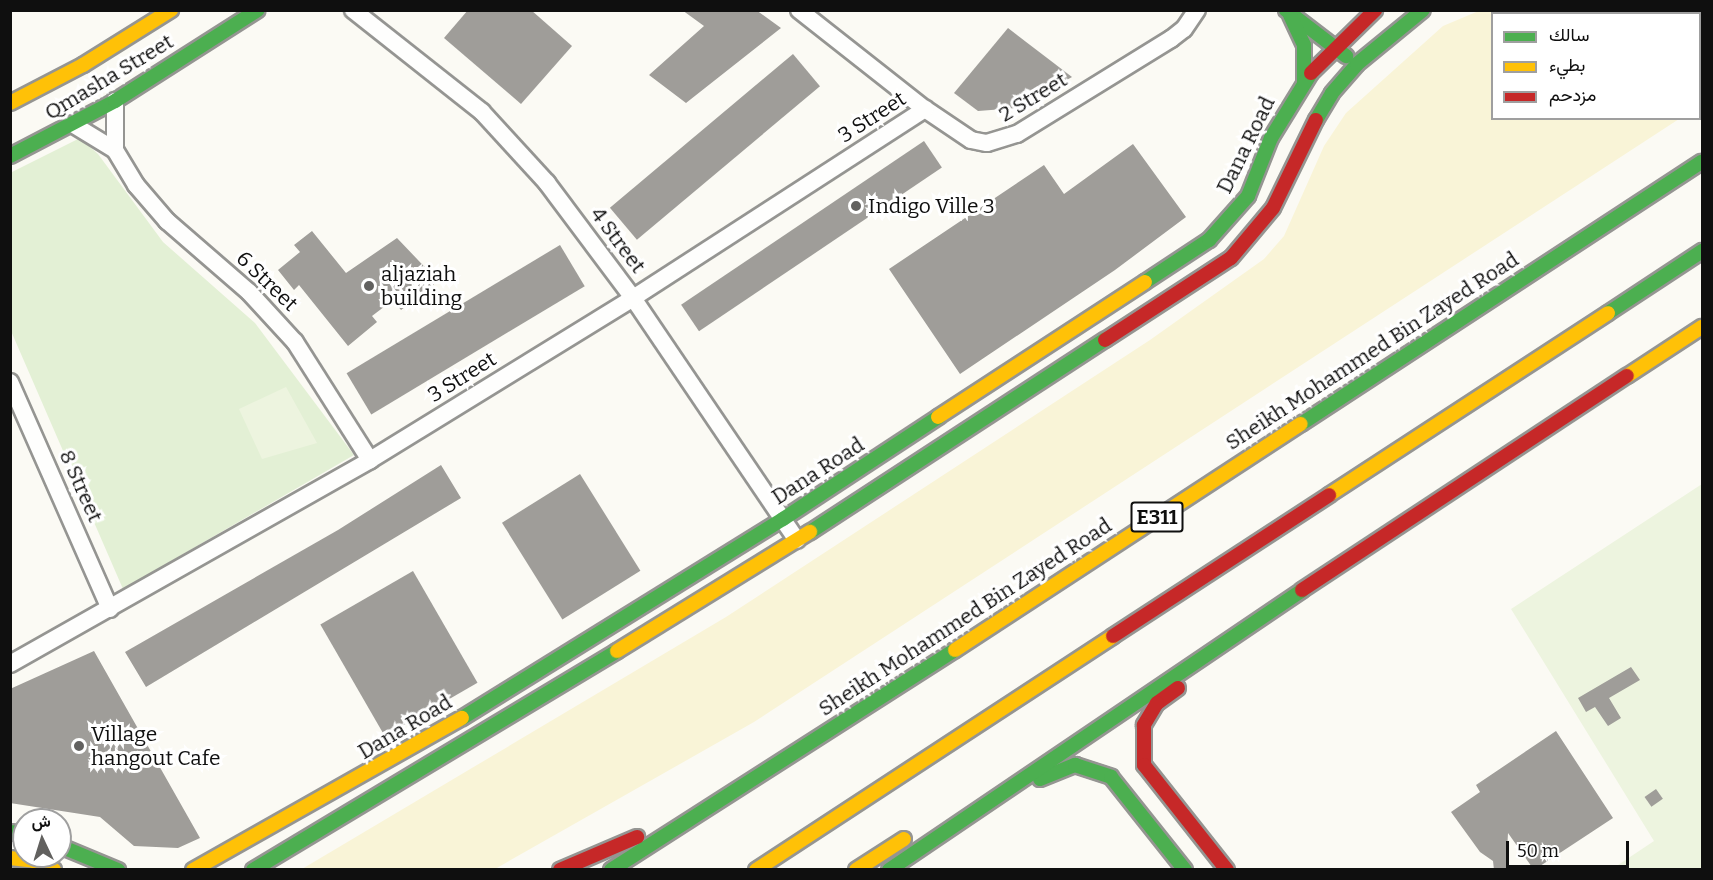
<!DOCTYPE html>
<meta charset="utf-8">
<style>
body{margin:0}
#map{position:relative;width:1713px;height:880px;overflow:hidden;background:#fbfaf4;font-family:Bitter,Vazirmatn,serif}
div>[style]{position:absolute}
.green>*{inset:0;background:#e3f0d5}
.sand>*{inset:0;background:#f9f4d7}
.pitch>*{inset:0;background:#edf4df}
.building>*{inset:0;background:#9f9d99;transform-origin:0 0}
.roads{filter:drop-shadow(2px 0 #959592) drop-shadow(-2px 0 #959592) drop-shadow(0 2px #959592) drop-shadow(0 -2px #959592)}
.street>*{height:16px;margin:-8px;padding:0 8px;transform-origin:8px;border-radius:8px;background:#fefefd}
.fast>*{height:14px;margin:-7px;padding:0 7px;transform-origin:7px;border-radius:7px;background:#4caf50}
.slow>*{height:14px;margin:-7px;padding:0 7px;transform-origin:7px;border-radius:7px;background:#ffc107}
.jam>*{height:14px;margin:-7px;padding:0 7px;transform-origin:7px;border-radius:7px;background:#c62828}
.dots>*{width:16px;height:16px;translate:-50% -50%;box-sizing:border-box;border:3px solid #fff;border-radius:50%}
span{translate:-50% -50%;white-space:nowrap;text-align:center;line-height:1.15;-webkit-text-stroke:6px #fff;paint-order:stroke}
.shield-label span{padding:2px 4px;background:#fff;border:2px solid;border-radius:4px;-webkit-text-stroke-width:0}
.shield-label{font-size:20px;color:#0f0f0f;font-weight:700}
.street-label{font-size:21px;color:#0f0f0f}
.poi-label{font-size:21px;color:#0f0f0f}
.left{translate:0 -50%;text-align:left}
.frame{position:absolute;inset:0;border:12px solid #0f0f0f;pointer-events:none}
.legend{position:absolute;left:1491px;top:12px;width:210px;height:108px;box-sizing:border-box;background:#fff;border:2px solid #9f9f9f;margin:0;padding:8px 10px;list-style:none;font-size:18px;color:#0f0f0f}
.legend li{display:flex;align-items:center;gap:12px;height:30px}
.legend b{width:30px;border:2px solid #9f9f9f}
.north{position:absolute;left:12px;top:808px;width:60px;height:60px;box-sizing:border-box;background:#fff;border:2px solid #9f9f9f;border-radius:50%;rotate:356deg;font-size:16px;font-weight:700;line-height:24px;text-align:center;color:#0f0f0f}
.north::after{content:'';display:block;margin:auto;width:21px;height:27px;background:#62615f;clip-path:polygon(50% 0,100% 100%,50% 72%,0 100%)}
.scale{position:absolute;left:1506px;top:841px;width:123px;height:27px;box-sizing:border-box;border:3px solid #0f0f0f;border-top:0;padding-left:8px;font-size:18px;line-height:21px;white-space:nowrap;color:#0f0f0f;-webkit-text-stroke:4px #fff;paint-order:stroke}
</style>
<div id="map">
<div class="green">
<div style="clip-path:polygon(80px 138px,98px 154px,163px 242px,255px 323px,354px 455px,123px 589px,11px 331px,10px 173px)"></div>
</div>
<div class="sand">
<div style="clip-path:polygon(1481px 10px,1702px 11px,1702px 103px,1700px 105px,1700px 14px,1492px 14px,1492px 118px,1679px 119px,754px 722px,495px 869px,302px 869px,726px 617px,1150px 340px,1264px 259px,1284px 236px,1324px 146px,1346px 113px,1443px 26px)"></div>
</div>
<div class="pitch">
<div style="clip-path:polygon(286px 387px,317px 443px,262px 459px,239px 409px)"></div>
<div style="clip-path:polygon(1702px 484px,1702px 869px,1612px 869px,1654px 841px,1511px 609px)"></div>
</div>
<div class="building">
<div style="clip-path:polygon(468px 10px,531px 10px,572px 46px,521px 104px,444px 38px)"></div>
<div style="clip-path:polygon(682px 10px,756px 10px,781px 28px,686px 103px,649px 75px,704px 26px)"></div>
<div style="clip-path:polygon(1008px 28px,1072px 77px,1017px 108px,978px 111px,954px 93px)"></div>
<div style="left:793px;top:54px;width:42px;height:239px;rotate:50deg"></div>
<div style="left:924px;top:141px;width:32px;height:293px;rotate:56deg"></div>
<div style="clip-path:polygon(1133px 144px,1186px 217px,1115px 270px,960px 374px,889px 269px,1044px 165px,1064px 194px)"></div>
<div style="clip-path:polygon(312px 231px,346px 273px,397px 238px,438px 281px,401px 310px,393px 300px,372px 316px,377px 322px,348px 346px,299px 285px,294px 290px,278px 270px,300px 252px,294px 245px)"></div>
<div style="left:560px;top:245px;width:48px;height:249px;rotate:59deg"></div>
<div style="clip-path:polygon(441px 465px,461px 498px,146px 687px,125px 652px,338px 530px)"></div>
<div style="left:580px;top:474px;width:114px;height:92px;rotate:58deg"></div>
<div style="left:413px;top:571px;width:129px;height:107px;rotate:60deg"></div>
<div style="clip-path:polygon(94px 651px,200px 838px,178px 848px,134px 846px,100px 817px,10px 803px,10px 689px)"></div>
<div style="clip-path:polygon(1631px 667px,1640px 680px,1609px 698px,1621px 718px,1608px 726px,1595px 707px,1586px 712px,1578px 698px)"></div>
<div style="clip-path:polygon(1556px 731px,1613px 818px,1534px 870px,1508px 833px,1506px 870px,1494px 870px,1493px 861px,1480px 852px,1451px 812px,1480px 792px,1476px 785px)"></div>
<div style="left:1656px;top:789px;width:12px;height:14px;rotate:55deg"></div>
</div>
<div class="roads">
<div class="street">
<div style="left:353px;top:10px;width:164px;rotate:38.3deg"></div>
<div style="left:482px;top:112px;width:96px;rotate:47.5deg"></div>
<div style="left:547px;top:183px;width:144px;rotate:53.2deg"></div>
<div style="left:633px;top:298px;width:292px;rotate:55.9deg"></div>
<div style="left:799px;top:10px;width:160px;rotate:38.2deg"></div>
<div style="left:925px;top:109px;width:55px;rotate:34deg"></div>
<div style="left:971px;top:140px;width:16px;rotate:11deg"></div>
<div style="left:987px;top:143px;width:31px;rotate:-17deg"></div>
<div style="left:1017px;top:134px;width:181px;rotate:-31.7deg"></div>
<div style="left:1171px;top:39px;width:16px;rotate:-38deg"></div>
<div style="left:1184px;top:29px;width:23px;rotate:-56deg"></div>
<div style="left:115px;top:101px;width:49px;rotate:90deg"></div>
<div style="left:115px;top:150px;width:41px;rotate:59deg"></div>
<div style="left:136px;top:185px;width:48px;rotate:49.3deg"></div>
<div style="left:167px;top:221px;width:108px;rotate:40.9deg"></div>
<div style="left:249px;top:292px;width:68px;rotate:47.4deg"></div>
<div style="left:295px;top:342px;width:140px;rotate:57.6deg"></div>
<div style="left:74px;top:125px;width:48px;rotate:31.4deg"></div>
<div style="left:10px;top:382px;width:248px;rotate:66.2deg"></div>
<div style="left:10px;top:664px;width:414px;rotate:-29.5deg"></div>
<div style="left:370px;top:460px;width:309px;rotate:-31.6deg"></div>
<div style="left:633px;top:298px;width:348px;rotate:-32.9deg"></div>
</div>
<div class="fast">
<div style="left:1286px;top:10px;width:76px;rotate:37.5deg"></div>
<div style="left:1290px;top:15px;width:33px;rotate:65deg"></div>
<div style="left:1304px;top:45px;width:36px;rotate:90deg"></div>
<div style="left:1316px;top:120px;width:31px;rotate:-59deg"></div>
<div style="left:1332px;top:93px;width:38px;rotate:-49deg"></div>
<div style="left:1357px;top:64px;width:85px;rotate:-39.3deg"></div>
<div style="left:10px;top:156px;width:119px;rotate:-27.6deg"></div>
<div style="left:115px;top:101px;width:169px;rotate:-32.5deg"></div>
<div style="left:1145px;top:282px;width:77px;rotate:-33.3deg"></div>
<div style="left:1209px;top:240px;width:59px;rotate:-48.4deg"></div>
<div style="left:1248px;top:196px;width:62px;rotate:-68.4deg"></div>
<div style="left:1271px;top:138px;width:76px;rotate:-58.4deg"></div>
<div style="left:1608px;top:313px;width:113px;rotate:-33.4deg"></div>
<div style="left:1301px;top:424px;width:479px;rotate:-33.2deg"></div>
<div style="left:810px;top:532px;width:352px;rotate:-33.1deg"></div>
<div style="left:462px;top:718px;width:378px;rotate:-31.8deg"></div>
<div style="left:783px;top:519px;width:186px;rotate:-33.3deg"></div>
<div style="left:1040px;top:779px;width:38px;rotate:-22deg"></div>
<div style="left:1075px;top:765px;width:38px;rotate:18deg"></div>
<div style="left:1111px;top:777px;width:119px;rotate:51.5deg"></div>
<div style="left:10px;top:832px;width:14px;rotate:8deg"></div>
<div style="left:60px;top:846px;width:63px;rotate:22.5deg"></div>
<div style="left:253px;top:870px;width:425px;rotate:-31deg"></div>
<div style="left:611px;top:870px;width:408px;rotate:-32.6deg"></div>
<div style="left:889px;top:870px;width:499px;rotate:-34.1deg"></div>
</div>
<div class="slow">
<div style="left:10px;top:103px;width:82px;rotate:-27.5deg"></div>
<div style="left:83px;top:65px;width:104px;rotate:-32deg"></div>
<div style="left:1627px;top:376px;width:90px;rotate:-33.2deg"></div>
<div style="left:938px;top:417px;width:247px;rotate:-33.1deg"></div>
<div style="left:1329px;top:495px;width:333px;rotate:-33.1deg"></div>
<div style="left:955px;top:650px;width:413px;rotate:-33.2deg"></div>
<div style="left:617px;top:651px;width:227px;rotate:-31.7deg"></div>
<div style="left:10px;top:858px;width:24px;rotate:7deg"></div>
<div style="left:34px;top:861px;width:22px;rotate:24deg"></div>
<div style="left:193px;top:870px;width:309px;rotate:-29.5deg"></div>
<div style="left:756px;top:870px;width:427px;rotate:-33.2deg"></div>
<div style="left:856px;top:870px;width:57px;rotate:-32.9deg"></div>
</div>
<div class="jam">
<div style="left:1311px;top:73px;width:90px;rotate:-44.5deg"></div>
<div style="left:1105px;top:340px;width:150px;rotate:-33.1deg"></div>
<div style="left:1231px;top:258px;width:65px;rotate:-50deg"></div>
<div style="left:1273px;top:208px;width:98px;rotate:-64deg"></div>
<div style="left:1302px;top:590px;width:389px;rotate:-33.4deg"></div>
<div style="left:1113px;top:636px;width:258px;rotate:-33.1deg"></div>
<div style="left:1178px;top:688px;width:26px;rotate:144deg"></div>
<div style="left:1157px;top:703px;width:26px;rotate:121deg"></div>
<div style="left:1144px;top:725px;width:40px;rotate:90deg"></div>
<div style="left:1144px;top:765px;width:134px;rotate:51.7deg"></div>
<div style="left:560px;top:870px;width:84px;rotate:-23.2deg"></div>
</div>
</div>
<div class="dots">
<div style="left:856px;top:206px;background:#62615f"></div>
<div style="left:369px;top:286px;background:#62615f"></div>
<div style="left:79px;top:746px;background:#62615f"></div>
</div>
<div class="shield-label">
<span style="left:1157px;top:517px">E311</span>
</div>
<div class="street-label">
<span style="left:109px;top:77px;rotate:-31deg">Qmasha Street</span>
<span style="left:1033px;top:97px;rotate:-31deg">2 Street</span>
<span style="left:872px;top:117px;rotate:-33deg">3 Street</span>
<span style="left:1246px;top:145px;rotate:-64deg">Dana Road</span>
<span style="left:618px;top:240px;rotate:53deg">4 Street</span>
<span style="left:267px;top:281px;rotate:44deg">6 Street</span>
<span style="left:1372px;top:351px;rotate:-33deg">Sheikh Mohammed Bin Zayed Road</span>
<span style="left:462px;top:377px;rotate:-32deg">3 Street</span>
<span style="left:818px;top:471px;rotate:-33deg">Dana Road</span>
<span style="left:81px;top:486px;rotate:66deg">8 Street</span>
<span style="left:965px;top:617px;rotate:-33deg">Sheikh Mohammed Bin Zayed Road</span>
<span style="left:405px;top:727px;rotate:-31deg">Dana Road</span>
</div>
<div class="poi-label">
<span class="left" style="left:868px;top:206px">Indigo Ville 3</span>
<span class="left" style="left:381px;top:286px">aljaziah<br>building</span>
<span class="left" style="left:91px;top:746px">Village<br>hangout Cafe</span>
</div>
<div class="frame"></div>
<ul class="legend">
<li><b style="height:8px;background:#4caf50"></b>سالك</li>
<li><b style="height:8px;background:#ffc107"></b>بطيء</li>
<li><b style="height:8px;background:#c62828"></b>مزدحم</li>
</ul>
<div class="north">ش</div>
<div class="scale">50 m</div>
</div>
